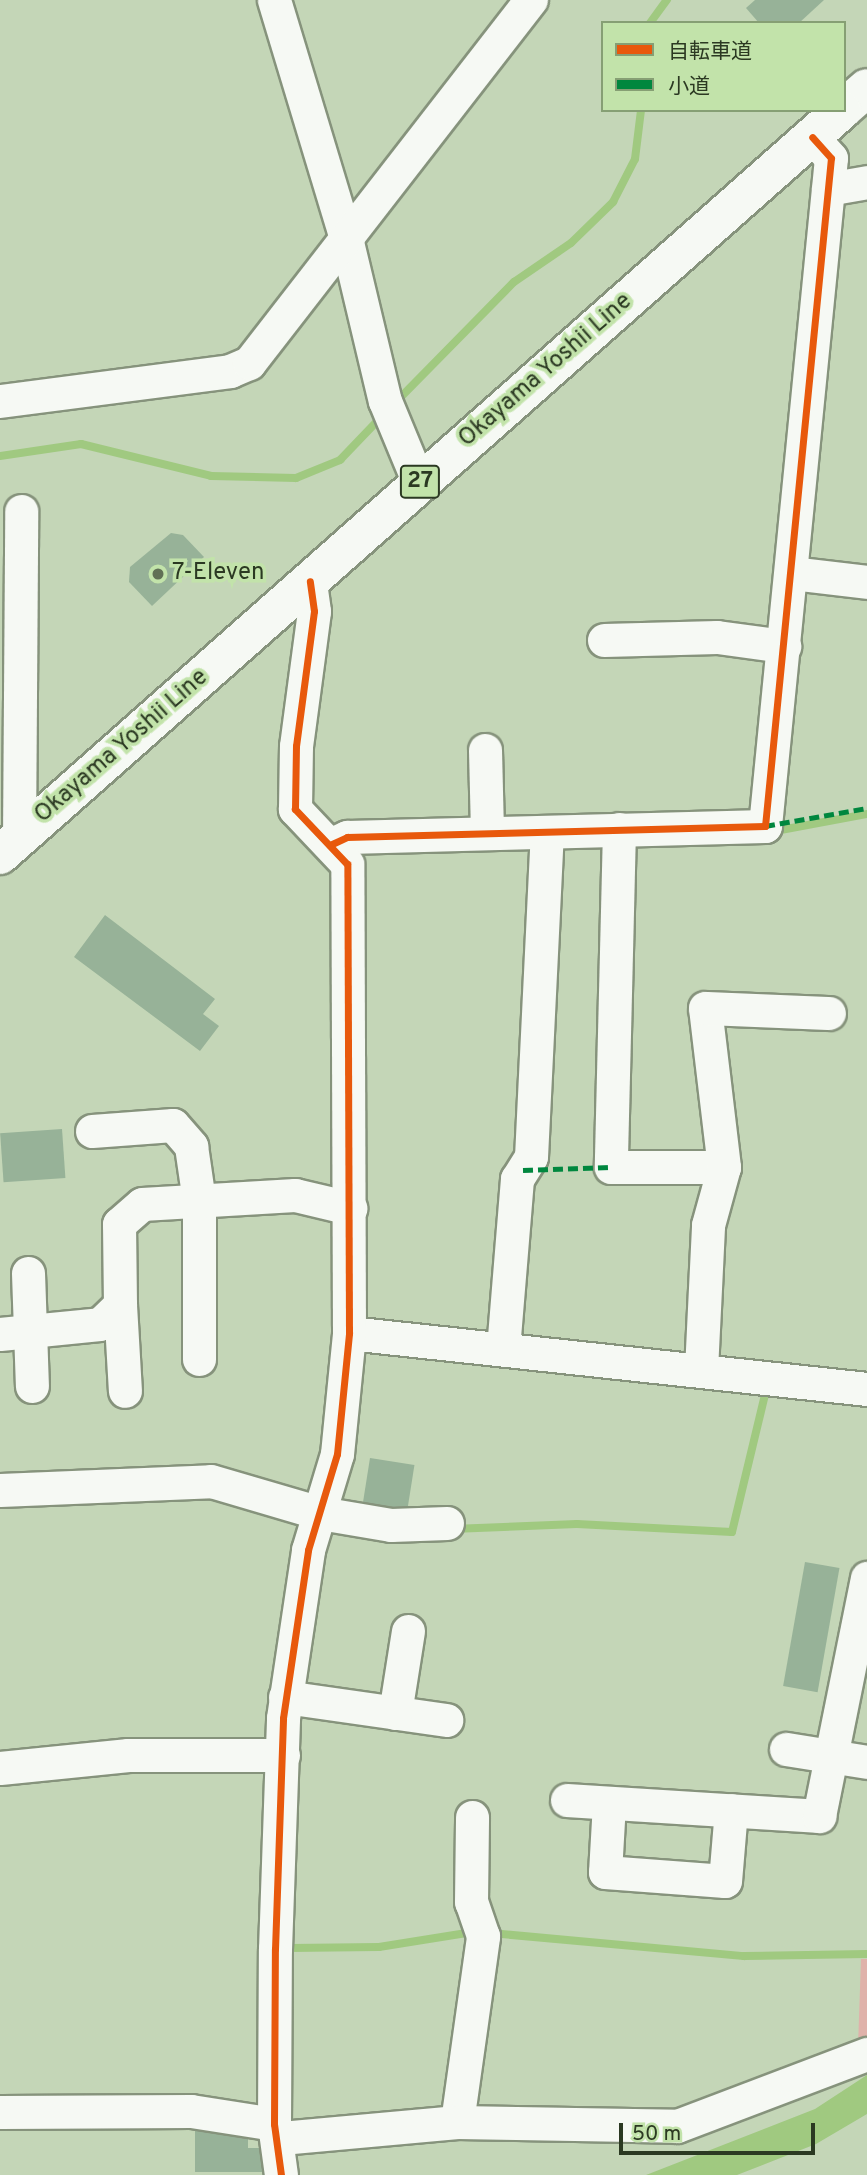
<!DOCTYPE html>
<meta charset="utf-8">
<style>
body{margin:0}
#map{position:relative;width:867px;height:2175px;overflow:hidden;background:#c4d6b7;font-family:Overpass,"Noto Sans JP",sans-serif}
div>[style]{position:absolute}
.green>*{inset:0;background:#dfb2aa}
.water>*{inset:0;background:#a0c980}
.stream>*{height:8px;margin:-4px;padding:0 4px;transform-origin:4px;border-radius:4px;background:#a0c980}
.building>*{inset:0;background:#97b298;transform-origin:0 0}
.roads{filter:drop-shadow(2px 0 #86937c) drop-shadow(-2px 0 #86937c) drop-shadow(0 2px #86937c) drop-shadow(0 -2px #86937c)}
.minor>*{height:33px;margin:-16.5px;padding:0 16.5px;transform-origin:16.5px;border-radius:16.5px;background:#f6f9f4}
.major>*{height:38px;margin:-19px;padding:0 19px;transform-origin:19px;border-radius:19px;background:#f6f9f4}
.quiet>*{height:5px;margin-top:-2.5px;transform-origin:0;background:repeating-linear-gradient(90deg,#00873e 0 10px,transparent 0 15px)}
.cycleway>*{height:7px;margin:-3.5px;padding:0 3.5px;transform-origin:3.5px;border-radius:3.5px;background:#e8590c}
.dots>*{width:19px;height:19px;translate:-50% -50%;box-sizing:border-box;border:4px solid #c2e3aa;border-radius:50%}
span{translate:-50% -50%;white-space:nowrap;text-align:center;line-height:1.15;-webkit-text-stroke:7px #c2e3aa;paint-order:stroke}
.shield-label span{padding:2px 5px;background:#c2e3aa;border:2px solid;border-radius:5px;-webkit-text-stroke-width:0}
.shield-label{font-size:23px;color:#2b3922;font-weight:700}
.street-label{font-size:24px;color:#2b3922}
.poi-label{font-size:24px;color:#2b3922}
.left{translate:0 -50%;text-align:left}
.legend{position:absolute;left:601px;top:21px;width:245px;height:91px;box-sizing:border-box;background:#c2e3aa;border:2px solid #869f74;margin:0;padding:9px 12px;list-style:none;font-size:21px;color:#2b3922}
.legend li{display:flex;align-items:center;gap:14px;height:35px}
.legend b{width:35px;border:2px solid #869f74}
.scale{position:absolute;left:619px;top:2123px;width:196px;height:32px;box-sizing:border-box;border:4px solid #2b3922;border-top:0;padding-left:9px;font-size:21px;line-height:24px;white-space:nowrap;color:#2b3922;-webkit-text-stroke:5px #c2e3aa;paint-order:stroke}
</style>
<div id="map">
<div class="green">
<div style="clip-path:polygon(861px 1959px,867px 1959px,867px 2044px,858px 2047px)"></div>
</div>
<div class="water">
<div style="clip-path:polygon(867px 2075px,867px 2114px,816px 2144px,737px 2175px,646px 2175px,815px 2109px)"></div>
</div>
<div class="stream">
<div style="left:650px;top:23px;width:29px;rotate:-54deg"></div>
<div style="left:394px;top:404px;width:171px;rotate:-45.5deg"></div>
<div style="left:514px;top:282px;width:69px;rotate:-34.4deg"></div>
<div style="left:571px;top:243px;width:59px;rotate:-44.3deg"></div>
<div style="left:613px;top:202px;width:48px;rotate:-62.9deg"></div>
<div style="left:635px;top:159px;width:49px;rotate:-83deg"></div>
<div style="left:0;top:456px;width:82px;rotate:-8.4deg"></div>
<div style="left:81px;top:444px;width:134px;rotate:13.8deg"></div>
<div style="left:211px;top:476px;width:85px;rotate:1.3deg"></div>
<div style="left:296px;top:478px;width:48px;rotate:-22.2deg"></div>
<div style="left:340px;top:460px;width:62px;rotate:-46.3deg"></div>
<div style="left:770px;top:832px;width:99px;rotate:-10.5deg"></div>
<div style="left:452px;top:1529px;width:125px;rotate:-2.3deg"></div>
<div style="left:577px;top:1524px;width:155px;rotate:3deg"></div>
<div style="left:732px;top:1532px;width:150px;rotate:-76.5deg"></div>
<div style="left:490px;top:1933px;width:255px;rotate:5.2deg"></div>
<div style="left:744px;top:1956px;width:123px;rotate:-0.9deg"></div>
<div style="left:290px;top:1948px;width:89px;rotate:-0.6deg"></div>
<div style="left:379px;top:1947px;width:95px;rotate:-9.1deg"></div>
</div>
<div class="building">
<div style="clip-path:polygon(755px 0,824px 0,799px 23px,759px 23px,746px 8px)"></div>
<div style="clip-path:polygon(171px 533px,183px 535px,204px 557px,152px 606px,129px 582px,130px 567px)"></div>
<div style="clip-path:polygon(105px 915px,215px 999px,203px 1014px,219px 1026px,200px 1051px,74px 957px)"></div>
<div style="left:62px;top:1129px;width:49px;height:62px;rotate:86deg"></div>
<div style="left:370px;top:1458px;width:45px;height:45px;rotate:9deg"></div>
<div style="left:805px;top:1562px;width:35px;height:126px;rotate:10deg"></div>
<div style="clip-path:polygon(195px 2130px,248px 2131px,248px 2148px,262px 2148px,262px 2172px,195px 2172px)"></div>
</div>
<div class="roads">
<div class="minor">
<div style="left:274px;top:0;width:253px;rotate:73.2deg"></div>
<div style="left:347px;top:242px;width:163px;rotate:76.6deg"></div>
<div style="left:385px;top:401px;width:89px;rotate:67.5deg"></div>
<div style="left:828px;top:189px;width:40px;rotate:-10deg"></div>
<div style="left:0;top:401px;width:232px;rotate:-7.4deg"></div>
<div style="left:230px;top:371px;width:21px;rotate:-23deg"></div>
<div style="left:249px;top:363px;width:460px;rotate:-52.2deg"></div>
<div style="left:792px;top:573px;width:76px;rotate:6.8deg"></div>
<div style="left:604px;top:640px;width:113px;rotate:-1.5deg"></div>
<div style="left:717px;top:637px;width:68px;rotate:7.7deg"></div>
<div style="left:485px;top:750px;width:83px;rotate:88.6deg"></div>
<div style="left:619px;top:829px;width:338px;rotate:91.4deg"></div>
<div style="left:611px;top:1167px;width:113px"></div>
<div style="left:19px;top:838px;width:327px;rotate:-89.6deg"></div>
<div style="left:332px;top:844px;width:17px;rotate:-25deg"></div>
<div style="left:347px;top:837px;width:418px;rotate:-1.5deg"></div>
<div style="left:765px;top:826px;width:671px;rotate:-84.36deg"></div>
<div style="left:831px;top:158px;width:28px;rotate:-132deg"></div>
<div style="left:92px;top:1131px;width:81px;rotate:-4.2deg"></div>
<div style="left:173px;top:1125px;width:28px;rotate:49deg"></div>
<div style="left:191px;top:1146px;width:56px;rotate:81.7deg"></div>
<div style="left:199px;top:1201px;width:158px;rotate:90deg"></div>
<div style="left:28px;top:1273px;width:113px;rotate:88deg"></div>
<div style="left:120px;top:1305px;width:86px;rotate:86.7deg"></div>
<div style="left:349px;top:1333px;width:521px;rotate:6.17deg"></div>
<div style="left:0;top:1334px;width:100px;rotate:-5.7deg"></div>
<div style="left:100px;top:1324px;width:28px;rotate:-44deg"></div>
<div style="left:120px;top:1305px;width:81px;rotate:-90.7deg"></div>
<div style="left:119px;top:1224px;width:30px;rotate:-41deg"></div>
<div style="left:142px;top:1204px;width:153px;rotate:-3.4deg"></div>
<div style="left:295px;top:1195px;width:57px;rotate:13.3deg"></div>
<div style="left:503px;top:1349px;width:171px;rotate:-85.3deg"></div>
<div style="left:517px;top:1179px;width:26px;rotate:-58deg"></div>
<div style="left:531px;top:1157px;width:325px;rotate:-87.2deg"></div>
<div style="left:701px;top:1370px;width:145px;rotate:-87.2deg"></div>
<div style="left:708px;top:1225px;width:60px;rotate:-74.6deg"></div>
<div style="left:724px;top:1167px;width:160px;rotate:-96.8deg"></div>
<div style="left:705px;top:1008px;width:124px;rotate:2.3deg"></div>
<div style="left:0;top:1490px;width:211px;rotate:-2.4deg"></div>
<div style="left:211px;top:1481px;width:114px;rotate:16.4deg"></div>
<div style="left:320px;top:1513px;width:72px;rotate:9.6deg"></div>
<div style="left:391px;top:1525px;width:56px;rotate:-2deg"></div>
<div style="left:285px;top:1697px;width:163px;rotate:8.1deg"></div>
<div style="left:395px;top:1713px;width:83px;rotate:-81deg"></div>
<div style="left:786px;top:1749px;width:82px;rotate:9.1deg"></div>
<div style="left:0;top:1768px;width:129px;rotate:-5.8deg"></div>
<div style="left:128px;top:1755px;width:155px"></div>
<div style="left:567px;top:1800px;width:253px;rotate:3.6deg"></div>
<div style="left:819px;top:1816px;width:243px;rotate:-78.6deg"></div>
<div style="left:609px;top:1803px;width:69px;rotate:93.3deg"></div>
<div style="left:605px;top:1872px;width:120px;rotate:4.3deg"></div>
<div style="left:725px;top:1881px;width:71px;rotate:-85.2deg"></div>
<div style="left:0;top:2112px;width:191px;rotate:-0.3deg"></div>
<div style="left:191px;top:2111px;width:84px;rotate:8.9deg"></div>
<div style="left:457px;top:2122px;width:188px;rotate:-82deg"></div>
<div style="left:483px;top:1936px;width:36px;rotate:-109deg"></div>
<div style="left:471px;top:1902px;width:85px;rotate:-89.3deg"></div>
<div style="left:281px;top:2138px;width:177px;rotate:-5.2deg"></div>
<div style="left:457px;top:2122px;width:220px;rotate:1deg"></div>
<div style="left:677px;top:2126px;width:203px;rotate:-20.8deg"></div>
<div style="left:281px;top:2175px;width:51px;rotate:-97.8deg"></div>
<div style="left:274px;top:2124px;width:175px;rotate:-89.7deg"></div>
<div style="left:275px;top:1949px;width:231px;rotate:-88deg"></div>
<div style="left:283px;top:1718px;width:170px;rotate:-81.5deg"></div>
<div style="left:308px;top:1550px;width:100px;rotate:-73.2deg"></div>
<div style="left:337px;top:1454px;width:122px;rotate:-84.3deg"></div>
<div style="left:349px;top:1333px;width:469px;rotate:-90.2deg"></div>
<div style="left:347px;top:864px;width:76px;rotate:-133.4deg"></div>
<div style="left:295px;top:809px;width:63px;rotate:-89.1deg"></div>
<div style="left:296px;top:746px;width:136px;rotate:-82.4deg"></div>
<div style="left:314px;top:611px;width:30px;rotate:-98deg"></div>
</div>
<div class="major">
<div style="left:844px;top:108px;width:30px;rotate:-41deg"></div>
<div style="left:0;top:855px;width:1124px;rotate:-41.5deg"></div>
</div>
</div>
<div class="quiet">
<div style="left:765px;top:826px;width:104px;rotate:-10deg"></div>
<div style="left:523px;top:1170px;width:88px;rotate:-2deg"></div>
</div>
<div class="cycleway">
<div style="left:332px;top:844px;width:17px;rotate:-25deg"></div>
<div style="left:347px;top:837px;width:418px;rotate:-1.5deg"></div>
<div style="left:765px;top:826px;width:671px;rotate:-84.36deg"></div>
<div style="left:831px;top:158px;width:28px;rotate:-132deg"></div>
<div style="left:281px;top:2175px;width:51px;rotate:-97.8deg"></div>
<div style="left:274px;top:2124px;width:175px;rotate:-89.7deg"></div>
<div style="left:275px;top:1949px;width:231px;rotate:-88deg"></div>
<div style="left:283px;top:1718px;width:170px;rotate:-81.5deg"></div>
<div style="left:308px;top:1550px;width:100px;rotate:-73.2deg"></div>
<div style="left:337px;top:1454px;width:122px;rotate:-84.3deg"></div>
<div style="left:349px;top:1333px;width:469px;rotate:-90.2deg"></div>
<div style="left:347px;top:864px;width:76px;rotate:-133.4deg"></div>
<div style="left:295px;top:809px;width:63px;rotate:-89.1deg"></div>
<div style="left:296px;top:746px;width:136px;rotate:-82.4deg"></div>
<div style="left:314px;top:611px;width:30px;rotate:-98deg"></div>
</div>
<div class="dots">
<div style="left:158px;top:574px;background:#617056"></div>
</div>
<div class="shield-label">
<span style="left:420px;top:482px">27</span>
</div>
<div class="street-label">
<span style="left:546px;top:371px;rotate:-41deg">Okayama Yoshii Line</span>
<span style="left:122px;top:747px;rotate:-41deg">Okayama Yoshii Line</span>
</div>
<div class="poi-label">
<span class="left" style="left:172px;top:574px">7-Eleven</span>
</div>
<ul class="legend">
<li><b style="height:9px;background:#e8590c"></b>自転車道</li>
<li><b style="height:9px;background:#00873e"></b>小道</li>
</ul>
<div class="scale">50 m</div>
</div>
